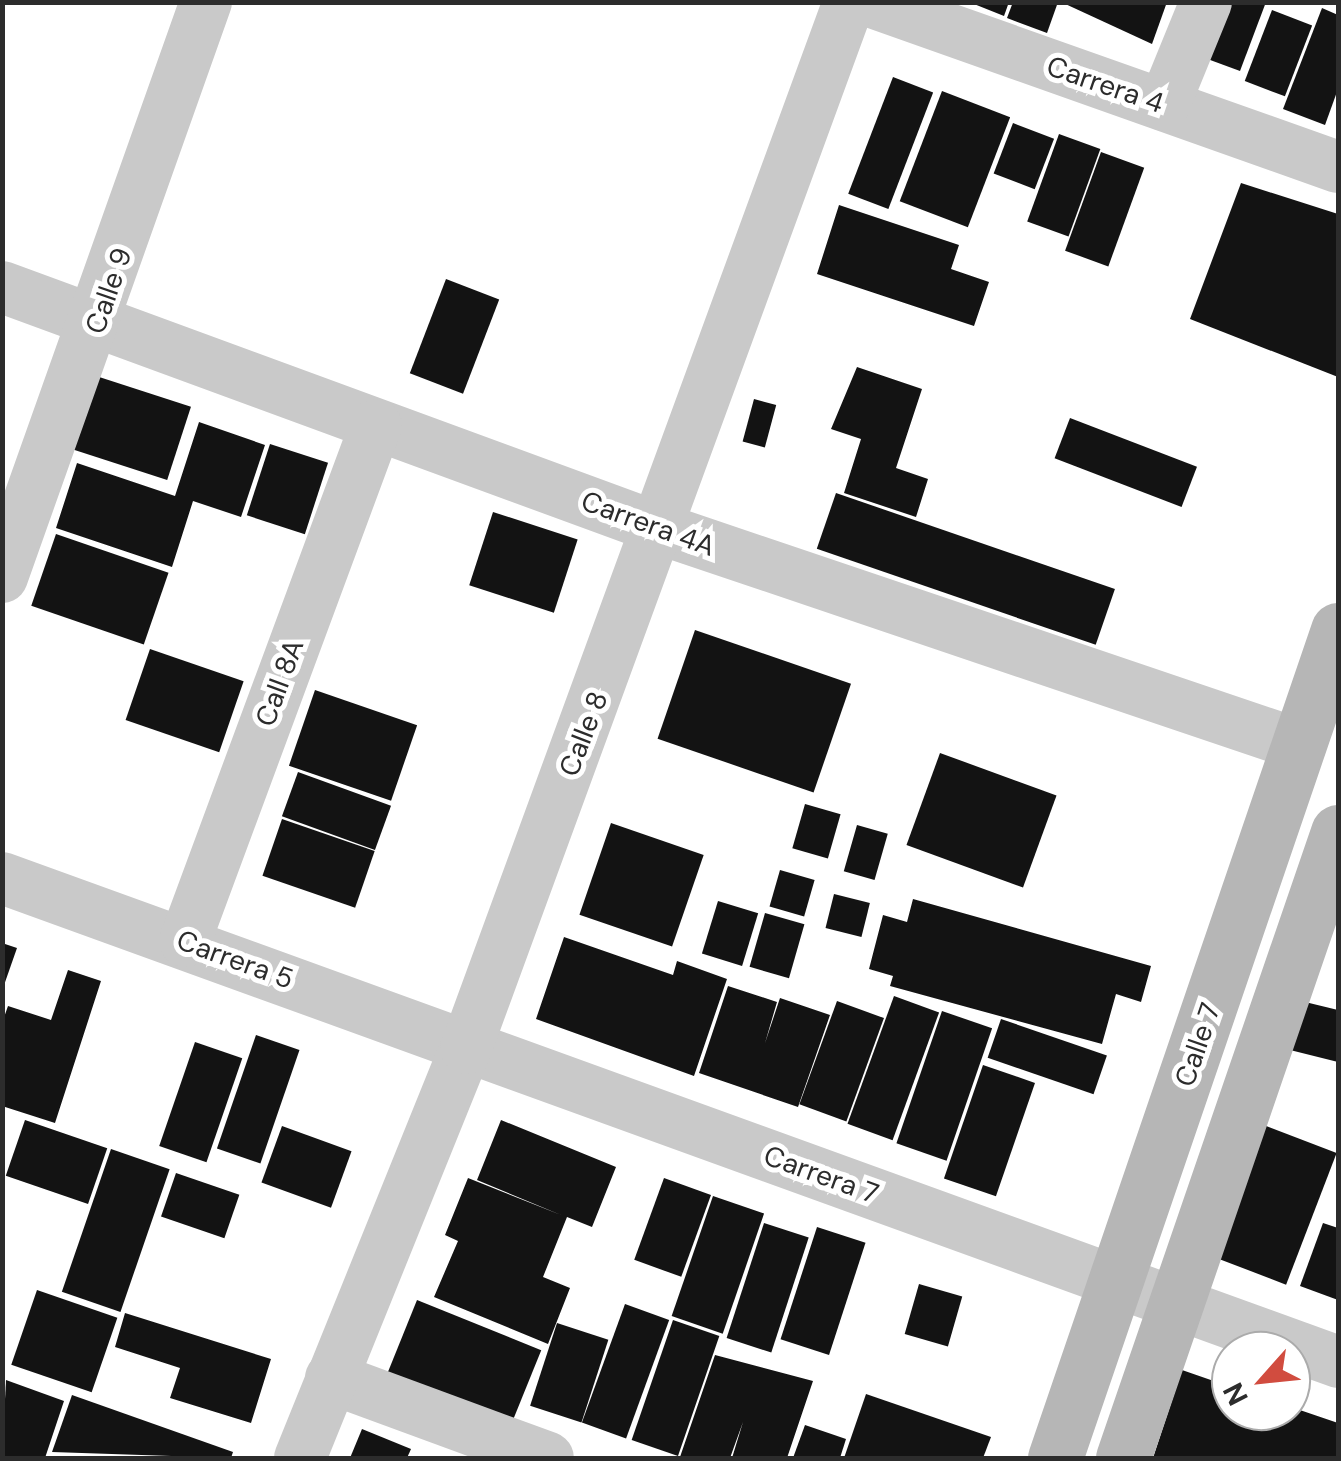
<!DOCTYPE html>
<style>
body{margin:0}
#map{position:relative;width:1341px;height:1461px;overflow:hidden;background:#fff;font-family:"DM Sans",sans-serif}
div>[style]{position:absolute}
.building>*{inset:0;background:#131313;transform-origin:0 0}
.minor>*{height:52px;margin:-26px;padding:0 26px;transform-origin:26px;border-radius:26px;background:#c9c9c9}
.secondary>*{height:55px;margin:-27.5px;padding:0 27.5px;transform-origin:27.5px;border-radius:27.5px;background:#b6b6b6}
span{translate:-50% -50%;white-space:nowrap;text-align:center;line-height:1.15;-webkit-text-stroke:10px #fff;paint-order:stroke}
.street-label{font-size:28px;color:#2c2c2c}
.frame{position:absolute;inset:0;border:5px solid #2c2c2c;pointer-events:none}
.north{position:absolute;left:1211px;top:1331px;width:100px;height:100px;box-sizing:border-box;background:#fff;border:2px solid #ababab;border-radius:50%;rotate:243deg;font-size:28px;font-weight:700;line-height:40px;text-align:center;color:#2c2c2c}
.north::after{content:'';display:block;margin:auto;width:35px;height:45px;background:#d14c3f;clip-path:polygon(50% 0,100% 100%,50% 72%,0 100%)}
</style>
<div id="map">
<div class="building">
<div style="clip-path:polygon(969px 2px,1009px 2px,1004px 16px)"></div>
<div style="clip-path:polygon(1013px 2px,1058px 2px,1047px 33px,1007px 18px)"></div>
<div style="clip-path:polygon(1061px 2px,1167px 2px,1152px 44px)"></div>
<div style="clip-path:polygon(1223px 2px,1266px 2px,1240px 71px,1202px 57px)"></div>
<div style="clip-path:polygon(1322px 8px,1338px 15px,1338px 89px,1325px 125px,1283px 109px)"></div>
<div style="left:1272px;top:10px;width:43px;height:76px;rotate:21deg"></div>
<div style="left:893px;top:77px;width:43px;height:125px;rotate:21deg"></div>
<div style="left:942px;top:91px;width:73px;height:118px;rotate:21deg"></div>
<div style="left:1013px;top:123px;width:44px;height:54px;rotate:21deg"></div>
<div style="left:1059px;top:134px;width:44px;height:93px;rotate:20deg"></div>
<div style="left:1101px;top:152px;width:46px;height:105px;rotate:20deg"></div>
<div style="clip-path:polygon(1241px 183px,1338px 214px,1338px 377px,1190px 319px)"></div>
<div style="clip-path:polygon(839px 205px,959px 245px,951px 269px,989px 282px,974px 326px,817px 274px)"></div>
<div style="left:446px;top:279px;width:57px;height:101px;rotate:21deg"></div>
<div style="clip-path:polygon(857px 367px,922px 389px,896px 468px,928px 479px,916px 517px,844px 493px,861px 439px,831px 429px)"></div>
<div style="left:93px;top:375px;width:103px;height:77px;rotate:18deg"></div>
<div style="left:754px;top:399px;width:23px;height:44px;rotate:15deg"></div>
<div style="left:1070px;top:418px;width:136px;height:43px;rotate:21deg"></div>
<div style="clip-path:polygon(199px 422px,265px 445px,241px 517px,193px 501px,172px 567px,56px 528px,77px 463px,175px 496px)"></div>
<div style="left:270px;top:444px;width:61px;height:75px;rotate:18deg"></div>
<div style="left:836px;top:493px;width:295px;height:59px;rotate:19deg"></div>
<div style="left:493px;top:512px;width:89px;height:77px;rotate:18deg"></div>
<div style="left:56px;top:534px;width:119px;height:76px;rotate:19deg"></div>
<div style="left:695px;top:630px;width:165px;height:115px;rotate:19deg"></div>
<div style="left:150px;top:649px;width:99px;height:75px;rotate:19deg"></div>
<div style="left:315px;top:690px;width:108px;height:80px;rotate:19deg"></div>
<div style="left:940px;top:753px;width:124px;height:98px;rotate:20deg"></div>
<div style="left:298px;top:772px;width:99px;height:47px;rotate:20deg"></div>
<div style="left:805px;top:804px;width:37px;height:46px;rotate:16deg"></div>
<div style="left:282px;top:819px;width:98px;height:60px;rotate:19deg"></div>
<div style="left:611px;top:823px;width:98px;height:97px;rotate:19deg"></div>
<div style="left:857px;top:825px;width:32px;height:48px;rotate:16deg"></div>
<div style="left:780px;top:870px;width:36px;height:38px;rotate:16deg"></div>
<div style="left:834px;top:894px;width:37px;height:35px;rotate:14deg"></div>
<div style="clip-path:polygon(913px 899px,1151px 966px,1141px 1002px,1116px 994px,1102px 1044px,890px 986px,893px 976px,869px 969px,883px 915px,907px 922px)"></div>
<div style="left:718px;top:901px;width:42px;height:55px;rotate:17deg"></div>
<div style="left:765px;top:913px;width:41px;height:56px;rotate:16deg"></div>
<div style="clip-path:polygon(564px 937px,673px 975px,677px 961px,727px 979px,694px 1076px,536px 1019px)"></div>
<div style="clip-path:polygon(2px 943px,17px 948px,3px 988px,2px 988px)"></div>
<div style="clip-path:polygon(68px 970px,101px 981px,55px 1123px,2px 1106px,2px 1023px,8px 1006px,51px 1020px)"></div>
<div style="clip-path:polygon(728px 986px,777px 1002px,765px 1043px,780px 998px,830px 1015px,798px 1107px,699px 1073px)"></div>
<div style="left:894px;top:996px;width:48px;height:136px;rotate:20deg"></div>
<div style="left:837px;top:1001px;width:50px;height:110px;rotate:20deg"></div>
<div style="clip-path:polygon(1301px 1001px,1338px 1010px,1338px 1062px,1290px 1050px)"></div>
<div style="left:942px;top:1011px;width:53px;height:140px;rotate:19deg"></div>
<div style="left:1001px;top:1019px;width:112px;height:41px;rotate:19deg"></div>
<div style="left:256px;top:1035px;width:46px;height:120px;rotate:19deg"></div>
<div style="left:195px;top:1042px;width:50px;height:110px;rotate:19deg"></div>
<div style="left:983px;top:1065px;width:55px;height:120px;rotate:19deg"></div>
<div style="left:25px;top:1120px;width:87px;height:59px;rotate:19deg"></div>
<div style="clip-path:polygon(501px 1120px,616px 1167px,592px 1227px,567px 1217px,543px 1277px,570px 1288px,548px 1344px,434px 1297px,458px 1241px,445px 1235px,468px 1178px,561px 1215px,477px 1180px)"></div>
<div style="left:1261px;top:1124px;width:81px;height:141px;rotate:21deg"></div>
<div style="left:282px;top:1126px;width:74px;height:60px;rotate:20deg"></div>
<div style="left:111px;top:1149px;width:62px;height:151px;rotate:19deg"></div>
<div style="left:176px;top:1173px;width:67px;height:46px;rotate:19deg"></div>
<div style="left:664px;top:1178px;width:50px;height:87px;rotate:20deg"></div>
<div style="left:713px;top:1196px;width:54px;height:127px;rotate:19deg"></div>
<div style="left:764px;top:1223px;width:47px;height:121px;rotate:18deg"></div>
<div style="clip-path:polygon(1323px 1223px,1338px 1228px,1338px 1300px,1300px 1286px)"></div>
<div style="left:817px;top:1227px;width:51px;height:118px;rotate:18deg"></div>
<div style="left:919px;top:1284px;width:45px;height:52px;rotate:16deg"></div>
<div style="left:37px;top:1290px;width:85px;height:79px;rotate:19deg"></div>
<div style="left:417px;top:1300px;width:134px;height:80px;rotate:22deg"></div>
<div style="left:625px;top:1304px;width:47px;height:126px;rotate:20deg"></div>
<div style="clip-path:polygon(125px 1313px,271px 1359px,251px 1423px,170px 1398px,180px 1368px,115px 1347px)"></div>
<div style="left:673px;top:1320px;width:49px;height:127px;rotate:19deg"></div>
<div style="left:557px;top:1323px;width:54px;height:87px;rotate:18deg"></div>
<div style="clip-path:polygon(715px 1355px,813px 1381px,787px 1458px,732px 1458px,743px 1422px,730px 1458px,680px 1457px)"></div>
<div style="clip-path:polygon(1182px 1370px,1231px 1387px,1231px 1411px,1291px 1407px,1338px 1423px,1338px 1458px,1153px 1458px)"></div>
<div style="clip-path:polygon(6px 1380px,64px 1401px,45px 1458px,2px 1458px)"></div>
<div style="clip-path:polygon(866px 1394px,991px 1437px,983px 1458px,844px 1458px)"></div>
<div style="clip-path:polygon(72px 1395px,233px 1452px,231px 1458px,52px 1452px)"></div>
<div style="clip-path:polygon(805px 1425px,846px 1439px,840px 1458px,793px 1458px)"></div>
<div style="clip-path:polygon(362px 1429px,411px 1449px,407px 1458px,350px 1458px)"></div>
</div>
<div class="minor">
<div style="left:872px;top:2px;width:494px;rotate:19.5deg"></div>
<div style="left:1164px;top:105px;width:111px;rotate:-67.8deg"></div>
<div style="left:2px;top:287px;width:702px;rotate:20.16deg"></div>
<div style="left:661px;top:529px;width:675px;rotate:18.68deg"></div>
<div style="left:2px;top:577px;width:610px;rotate:-70.47deg"></div>
<div style="left:2px;top:878px;width:1421px;rotate:19.91deg"></div>
<div style="left:185px;top:941px;width:550px;rotate:-69.69deg"></div>
<div style="left:331px;top:1378px;width:231px;rotate:20.2deg"></div>
<div style="left:300px;top:1458px;width:442px;rotate:-68deg"></div>
<div style="left:466px;top:1048px;width:1114px;rotate:-69.89deg"></div>
</div>
<div class="secondary">
<div style="left:1055px;top:1458px;width:875px;rotate:-71.13deg"></div>
<div style="left:1123px;top:1458px;width:662px;rotate:-71.04deg"></div>
</div>
<div class="street-label">
<span style="left:1105px;top:85px;rotate:19deg">Carrera 4</span>
<span style="left:109px;top:291px;rotate:-71deg">Calle 9</span>
<span style="left:648px;top:524px;rotate:20deg">Carrera 4A</span>
<span style="left:280px;top:683px;rotate:-70deg">Call 8A</span>
<span style="left:584px;top:734px;rotate:-69deg">Calle 8</span>
<span style="left:235px;top:960px;rotate:20deg">Carrera 5</span>
<span style="left:1198px;top:1045px;rotate:-71deg">Calle 7</span>
<span style="left:821px;top:1175px;rotate:20deg">Carrera 7</span>
</div>
<div class="frame"></div>
<div class="north">N</div>
</div>
